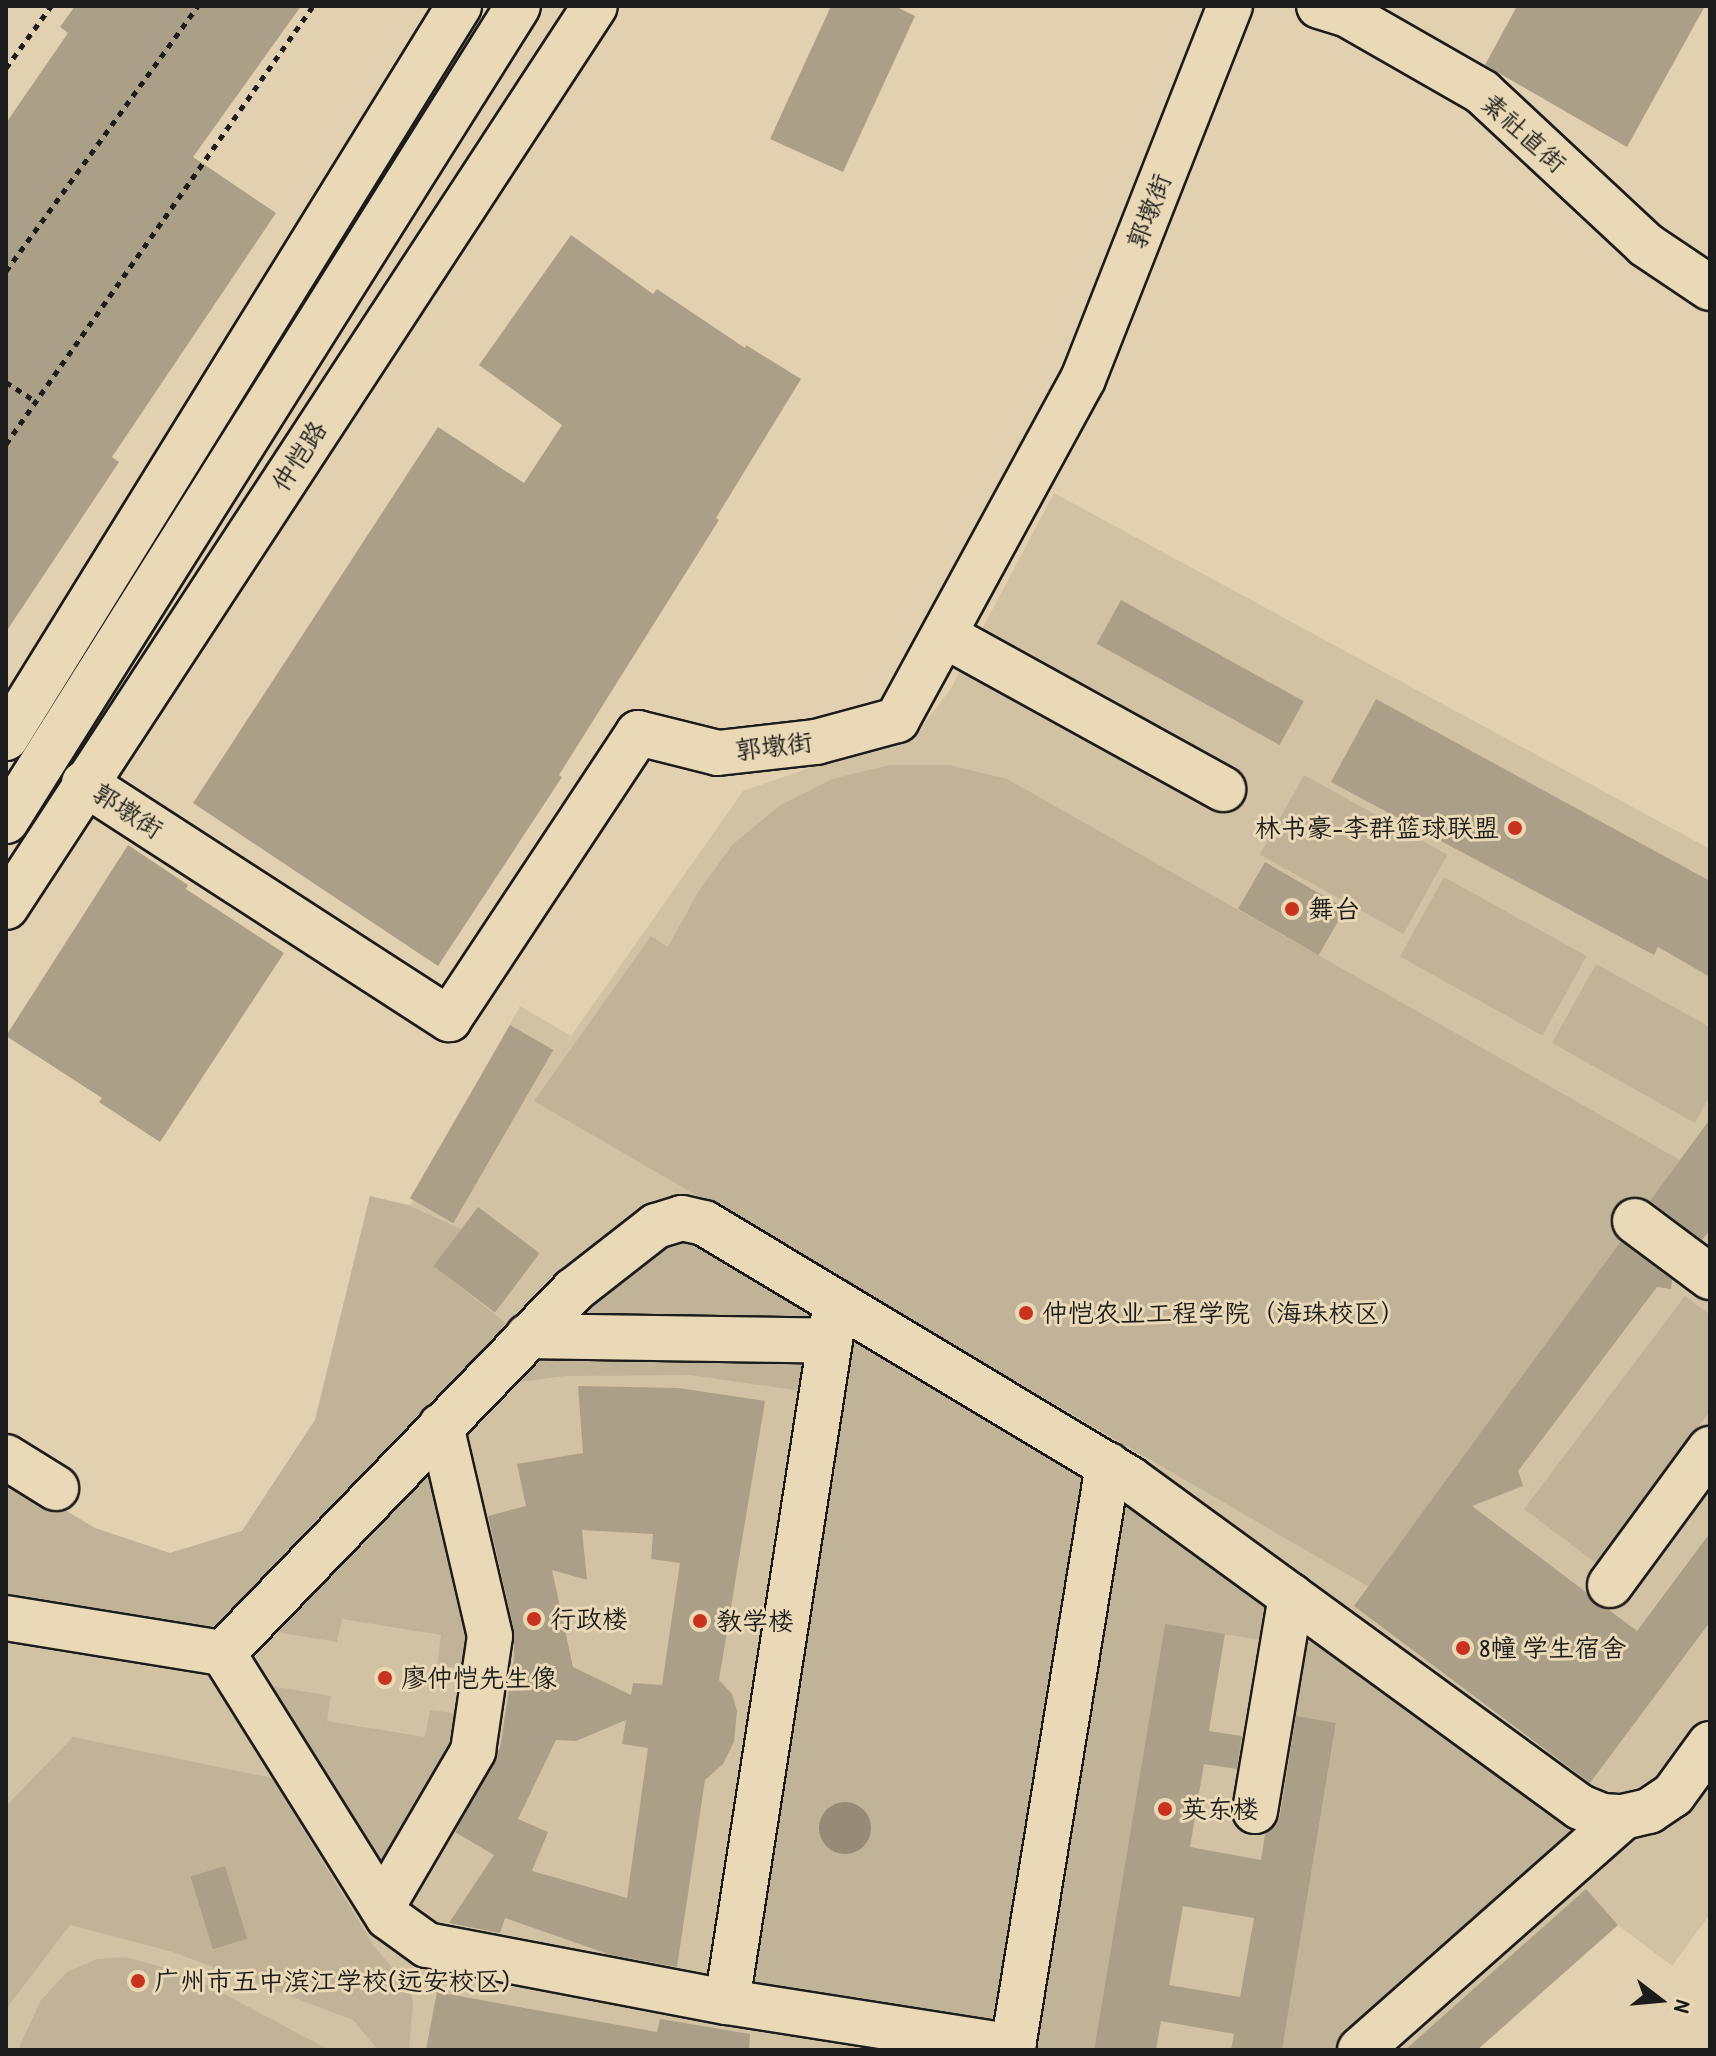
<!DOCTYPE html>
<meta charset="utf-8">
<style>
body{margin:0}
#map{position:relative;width:1716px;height:2056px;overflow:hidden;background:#e2d1b0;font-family:"Patrick Hand","LXGW WenKai TC",sans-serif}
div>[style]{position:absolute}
.built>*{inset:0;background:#d2c2a4}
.green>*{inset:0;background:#c1b397;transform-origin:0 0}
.water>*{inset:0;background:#958b77}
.round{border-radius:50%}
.building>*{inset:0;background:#ab9f87;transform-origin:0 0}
.path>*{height:5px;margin-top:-2.5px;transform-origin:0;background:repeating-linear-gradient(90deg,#1c1c1c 0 6px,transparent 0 12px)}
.roads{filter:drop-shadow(2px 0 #1c1c1c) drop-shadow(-2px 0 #1c1c1c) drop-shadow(0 2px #1c1c1c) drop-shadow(0 -2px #1c1c1c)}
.minor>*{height:44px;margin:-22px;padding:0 22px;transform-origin:22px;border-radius:22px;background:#ead9b6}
.major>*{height:44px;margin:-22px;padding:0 22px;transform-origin:22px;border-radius:22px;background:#ead9b6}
.highway>*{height:44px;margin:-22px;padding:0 22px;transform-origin:22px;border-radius:22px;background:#ead9b6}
.dots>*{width:22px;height:22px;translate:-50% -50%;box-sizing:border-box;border:4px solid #ead9b6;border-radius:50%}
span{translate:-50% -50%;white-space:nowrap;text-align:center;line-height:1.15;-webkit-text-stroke:6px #ead9b6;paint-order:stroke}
.street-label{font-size:26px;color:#1c1c1c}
.poi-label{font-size:26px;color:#1c1c1c}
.right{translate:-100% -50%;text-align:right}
.left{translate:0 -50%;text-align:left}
.frame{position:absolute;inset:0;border:8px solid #1c1c1c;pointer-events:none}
.north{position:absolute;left:1620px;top:1960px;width:80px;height:80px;-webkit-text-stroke:6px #ead9b6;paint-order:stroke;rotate:106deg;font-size:22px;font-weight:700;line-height:32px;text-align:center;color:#1c1c1c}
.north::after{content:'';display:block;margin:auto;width:28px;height:36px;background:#1c1c1c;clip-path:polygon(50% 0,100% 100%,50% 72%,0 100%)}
</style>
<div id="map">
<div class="built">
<div style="clip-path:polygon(1054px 493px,1710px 849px,1710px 1914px,1672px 1966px,1618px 1925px,1477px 2050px,6px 2050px,6px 1475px,95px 1528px,170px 1553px,242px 1531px,315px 1420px,370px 1196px,410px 1205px,520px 1006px,571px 1036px,743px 791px,919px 730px,950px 690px)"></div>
</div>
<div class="green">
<div style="clip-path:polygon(890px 765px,949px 765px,1007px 779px,1680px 1160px,1369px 1587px,534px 1101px,651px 936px,668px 947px,698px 892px,733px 844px,779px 806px,832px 779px)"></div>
<div style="left:1304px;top:775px;width:164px;height:91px;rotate:29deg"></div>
<div style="left:1444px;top:877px;width:163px;height:91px;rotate:29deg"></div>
<div style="clip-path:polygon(1596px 964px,1710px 1027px,1710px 1095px,1695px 1123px,1552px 1043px)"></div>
<div style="clip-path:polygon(370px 1196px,410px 1206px,461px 1229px,434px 1266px,508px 1325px,218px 1627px,6px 1594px,6px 1475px,95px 1528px,170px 1553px,242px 1531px,315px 1420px)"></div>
<div style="clip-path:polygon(672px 1237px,700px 1245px,1104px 1487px,1268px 1603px,1262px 1640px,1165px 1625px,1094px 2050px,883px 2050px,888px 2028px,727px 2002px,822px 1394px,690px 1375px,565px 1376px,519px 1382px,510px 1369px)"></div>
<div style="clip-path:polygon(1685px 1296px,1710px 1315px,1710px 1411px,1596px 1563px,1524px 1509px)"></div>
<div style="clip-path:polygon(441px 1426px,485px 1672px,437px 1665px,441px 1635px,342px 1619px,337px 1642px,247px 1627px)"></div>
<div style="clip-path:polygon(1300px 1623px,1597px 1840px,1360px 2050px,1282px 2050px,1336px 1724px,1285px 1714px)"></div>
<div style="clip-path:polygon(241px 1681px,331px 1696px,327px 1721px,425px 1737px,430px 1710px,477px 1716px,382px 1907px)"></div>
<div style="clip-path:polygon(73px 1737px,272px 1778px,373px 1945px,410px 1989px,413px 2003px,409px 2050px,378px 2050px,353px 2020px,173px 1952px,70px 1925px,6px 2009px,6px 1806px)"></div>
<div style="clip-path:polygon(126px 1957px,189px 1975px,329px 2050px,18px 2050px,41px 2000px,67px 1972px,97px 1959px)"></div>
</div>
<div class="water">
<div class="round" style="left:819px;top:1802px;width:52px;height:52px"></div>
</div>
<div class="building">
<div style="clip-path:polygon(75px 6px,301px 6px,193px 157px,276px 213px,112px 457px,119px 462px,6px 632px,6px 123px,68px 33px,60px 27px)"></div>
<div style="clip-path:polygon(831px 6px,895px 6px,915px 16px,843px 172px,770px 139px)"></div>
<div style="clip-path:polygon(1517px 6px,1705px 6px,1627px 147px,1485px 65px)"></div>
<div style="clip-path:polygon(571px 235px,653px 294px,657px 289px,745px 348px,746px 345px,801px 379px,716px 518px,719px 520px,559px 775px,562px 777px,438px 966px,193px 803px,438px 427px,524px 483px,562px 425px,479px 365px)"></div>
<div style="left:1121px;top:600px;width:209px;height:50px;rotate:29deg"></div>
<div style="clip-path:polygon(1376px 699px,1710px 881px,1710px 977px,1658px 947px,1654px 955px,1331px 782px)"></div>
<div style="clip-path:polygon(128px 845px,188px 885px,186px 889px,284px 953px,160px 1142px,99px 1102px,102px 1098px,6px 1036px)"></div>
<div style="left:1265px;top:862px;width:93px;height:54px;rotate:30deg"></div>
<div style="left:510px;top:1025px;width:50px;height:200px;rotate:30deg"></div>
<div style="clip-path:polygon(1710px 1119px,1710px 1230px,1702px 1240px,1650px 1201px)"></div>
<div style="left:478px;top:1207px;width:77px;height:74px;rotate:37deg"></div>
<div style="clip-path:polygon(1621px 1241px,1672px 1280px,1671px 1289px,1657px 1287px,1518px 1471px,1523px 1486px,1472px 1506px,1587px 1593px,1595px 1605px,1609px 1610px,1637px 1631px,1710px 1533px,1710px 1622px,1590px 1783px,1354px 1606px)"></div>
<div style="clip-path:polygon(evenodd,578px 1386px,678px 1388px,765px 1401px,719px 1680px,732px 1694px,737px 1711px,734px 1742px,723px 1764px,705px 1780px,677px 1967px,611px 1955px,505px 1918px,500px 1933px,449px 1923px,494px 1855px,455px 1832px,500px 1748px,514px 1658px,514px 1630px,488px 1516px,526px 1506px,517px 1464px,583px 1453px,578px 1386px,582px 1530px,653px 1534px,651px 1559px,680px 1563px,662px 1685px,633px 1683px,631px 1695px,573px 1667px,552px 1570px,587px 1580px,582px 1530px,578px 1386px,626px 1720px,622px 1744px,648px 1748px,627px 1898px,532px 1871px,548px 1832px,518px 1819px,556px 1740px,576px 1741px,626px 1720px)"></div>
<div style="clip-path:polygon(evenodd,1165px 1624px,1225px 1634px,1209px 1731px,1242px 1736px,1237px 1769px,1204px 1764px,1190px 1847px,1261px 1860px,1265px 1834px,1275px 1826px,1280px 1815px,1296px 1716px,1336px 1723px,1282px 2050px,1231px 2050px,1234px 2034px,1161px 2021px,1156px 2050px,1094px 2050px,1165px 1624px,1183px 1906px,1254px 1918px,1240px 1997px,1169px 1985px,1183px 1906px)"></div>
<div style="left:225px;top:1866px;width:76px;height:36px;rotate:73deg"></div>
<div style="clip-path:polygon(1586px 1889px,1618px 1925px,1477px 2050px,1405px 2050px)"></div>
<div style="clip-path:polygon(437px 1992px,657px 2032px,660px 2019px,750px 2034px,749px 2050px,426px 2050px)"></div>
</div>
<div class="path">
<div style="left:6px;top:68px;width:77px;rotate:-54deg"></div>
<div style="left:6px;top:271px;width:327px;rotate:-54.1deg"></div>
<div style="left:6px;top:382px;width:35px;rotate:33deg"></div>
<div style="left:6px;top:444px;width:535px;rotate:-54.97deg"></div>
</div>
<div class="roads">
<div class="minor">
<div style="left:1319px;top:6px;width:28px;rotate:17deg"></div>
<div style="left:1346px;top:14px;width:157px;rotate:29.8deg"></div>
<div style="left:1482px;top:92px;width:224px;rotate:43deg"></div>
<div style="left:1646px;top:245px;width:77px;rotate:33.9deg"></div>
<div style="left:944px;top:635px;width:319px;rotate:28.9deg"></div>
<div style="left:84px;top:783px;width:435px;rotate:32.9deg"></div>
<div style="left:449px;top:1019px;width:343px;rotate:-56.5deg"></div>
<div style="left:638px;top:733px;width:82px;rotate:14deg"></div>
<div style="left:718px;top:753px;width:99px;rotate:-6.4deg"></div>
<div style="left:816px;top:742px;width:84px;rotate:-15.2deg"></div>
<div style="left:897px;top:720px;width:388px;rotate:-61.4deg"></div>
<div style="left:1083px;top:379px;width:401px;rotate:-68.5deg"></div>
<div style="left:1635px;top:1221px;width:94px;rotate:36.7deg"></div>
<div style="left:528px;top:1336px;width:302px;rotate:0.9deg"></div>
<div style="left:6px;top:1457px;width:59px;rotate:31.8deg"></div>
<div style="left:1610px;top:1585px;width:169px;rotate:-53.7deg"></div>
<div style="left:6px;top:1618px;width:220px;rotate:9.2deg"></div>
<div style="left:223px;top:1653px;width:505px;rotate:-45.96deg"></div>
<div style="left:574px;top:1290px;width:104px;rotate:-38deg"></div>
<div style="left:656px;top:1226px;width:27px;rotate:-17deg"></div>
<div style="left:682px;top:1218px;width:23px;rotate:13deg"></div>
<div style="left:704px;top:1223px;width:497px;rotate:31deg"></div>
<div style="left:1130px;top:1479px;width:557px;rotate:36.09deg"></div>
<div style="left:1580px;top:1807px;width:24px;rotate:22deg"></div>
<div style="left:1602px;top:1816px;width:21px;rotate:3deg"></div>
<div style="left:1623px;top:1817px;width:27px;rotate:-13deg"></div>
<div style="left:1649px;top:1811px;width:29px;rotate:-34deg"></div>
<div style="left:1673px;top:1795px;width:63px;rotate:-54deg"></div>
<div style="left:223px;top:1653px;width:311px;rotate:58deg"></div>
<div style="left:388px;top:1917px;width:48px;rotate:35.7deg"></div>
<div style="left:427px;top:1945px;width:305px;rotate:10.8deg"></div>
<div style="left:727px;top:2002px;width:290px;rotate:8.9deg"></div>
<div style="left:1013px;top:2047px;width:590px;rotate:-80.73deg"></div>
<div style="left:1255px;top:1811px;width:218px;rotate:-80.5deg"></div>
<div style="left:382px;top:1907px;width:181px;rotate:-59.7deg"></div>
<div style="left:473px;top:1751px;width:116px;rotate:-81.6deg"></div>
<div style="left:490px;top:1636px;width:216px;rotate:-103.1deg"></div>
<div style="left:727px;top:2002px;width:708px;rotate:-81.15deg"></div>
<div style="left:1360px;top:2050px;width:351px;rotate:-41.5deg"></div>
</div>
<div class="major">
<div style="left:6px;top:738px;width:861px;rotate:-58.25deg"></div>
<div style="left:6px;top:907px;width:1076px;rotate:-56.83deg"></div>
</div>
<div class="highway">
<div style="left:6px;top:821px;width:962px;rotate:-57.86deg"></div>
</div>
</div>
<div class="dots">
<div style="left:1515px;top:828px;background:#c8321e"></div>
<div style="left:1292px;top:909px;background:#c8321e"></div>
<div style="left:1026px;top:1313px;background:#c8321e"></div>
<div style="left:534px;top:1619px;background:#c8321e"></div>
<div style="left:700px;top:1621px;background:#c8321e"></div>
<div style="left:1463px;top:1648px;background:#c8321e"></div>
<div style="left:385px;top:1678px;background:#c8321e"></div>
<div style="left:1165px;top:1809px;background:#c8321e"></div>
<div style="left:138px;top:1981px;background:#c8321e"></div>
</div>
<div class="street-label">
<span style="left:1524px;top:133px;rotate:42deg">素社直街</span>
<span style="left:1149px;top:211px;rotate:-69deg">郭墩街</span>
<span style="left:299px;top:456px;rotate:-57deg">仲恺路</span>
<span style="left:774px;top:746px;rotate:-7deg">郭墩街</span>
<span style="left:128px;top:811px;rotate:33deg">郭墩街</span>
</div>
<div class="poi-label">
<span class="right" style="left:1499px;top:828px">林书豪-李群篮球联盟</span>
<span class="left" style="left:1308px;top:909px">舞台</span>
<span class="left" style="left:1042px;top:1313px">仲恺农业工程学院（海珠校区）</span>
<span class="left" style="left:550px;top:1619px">行政楼</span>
<span class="left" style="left:716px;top:1621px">教学楼</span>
<span class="left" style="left:1479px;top:1648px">8幢 学生宿舍</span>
<span class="left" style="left:401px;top:1678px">廖仲恺先生像</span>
<span class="left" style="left:1181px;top:1809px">英东楼</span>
<span class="left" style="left:154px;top:1981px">广州市五中滨江学校(远安校区)</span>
</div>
<div class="frame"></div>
<div class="north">N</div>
</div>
